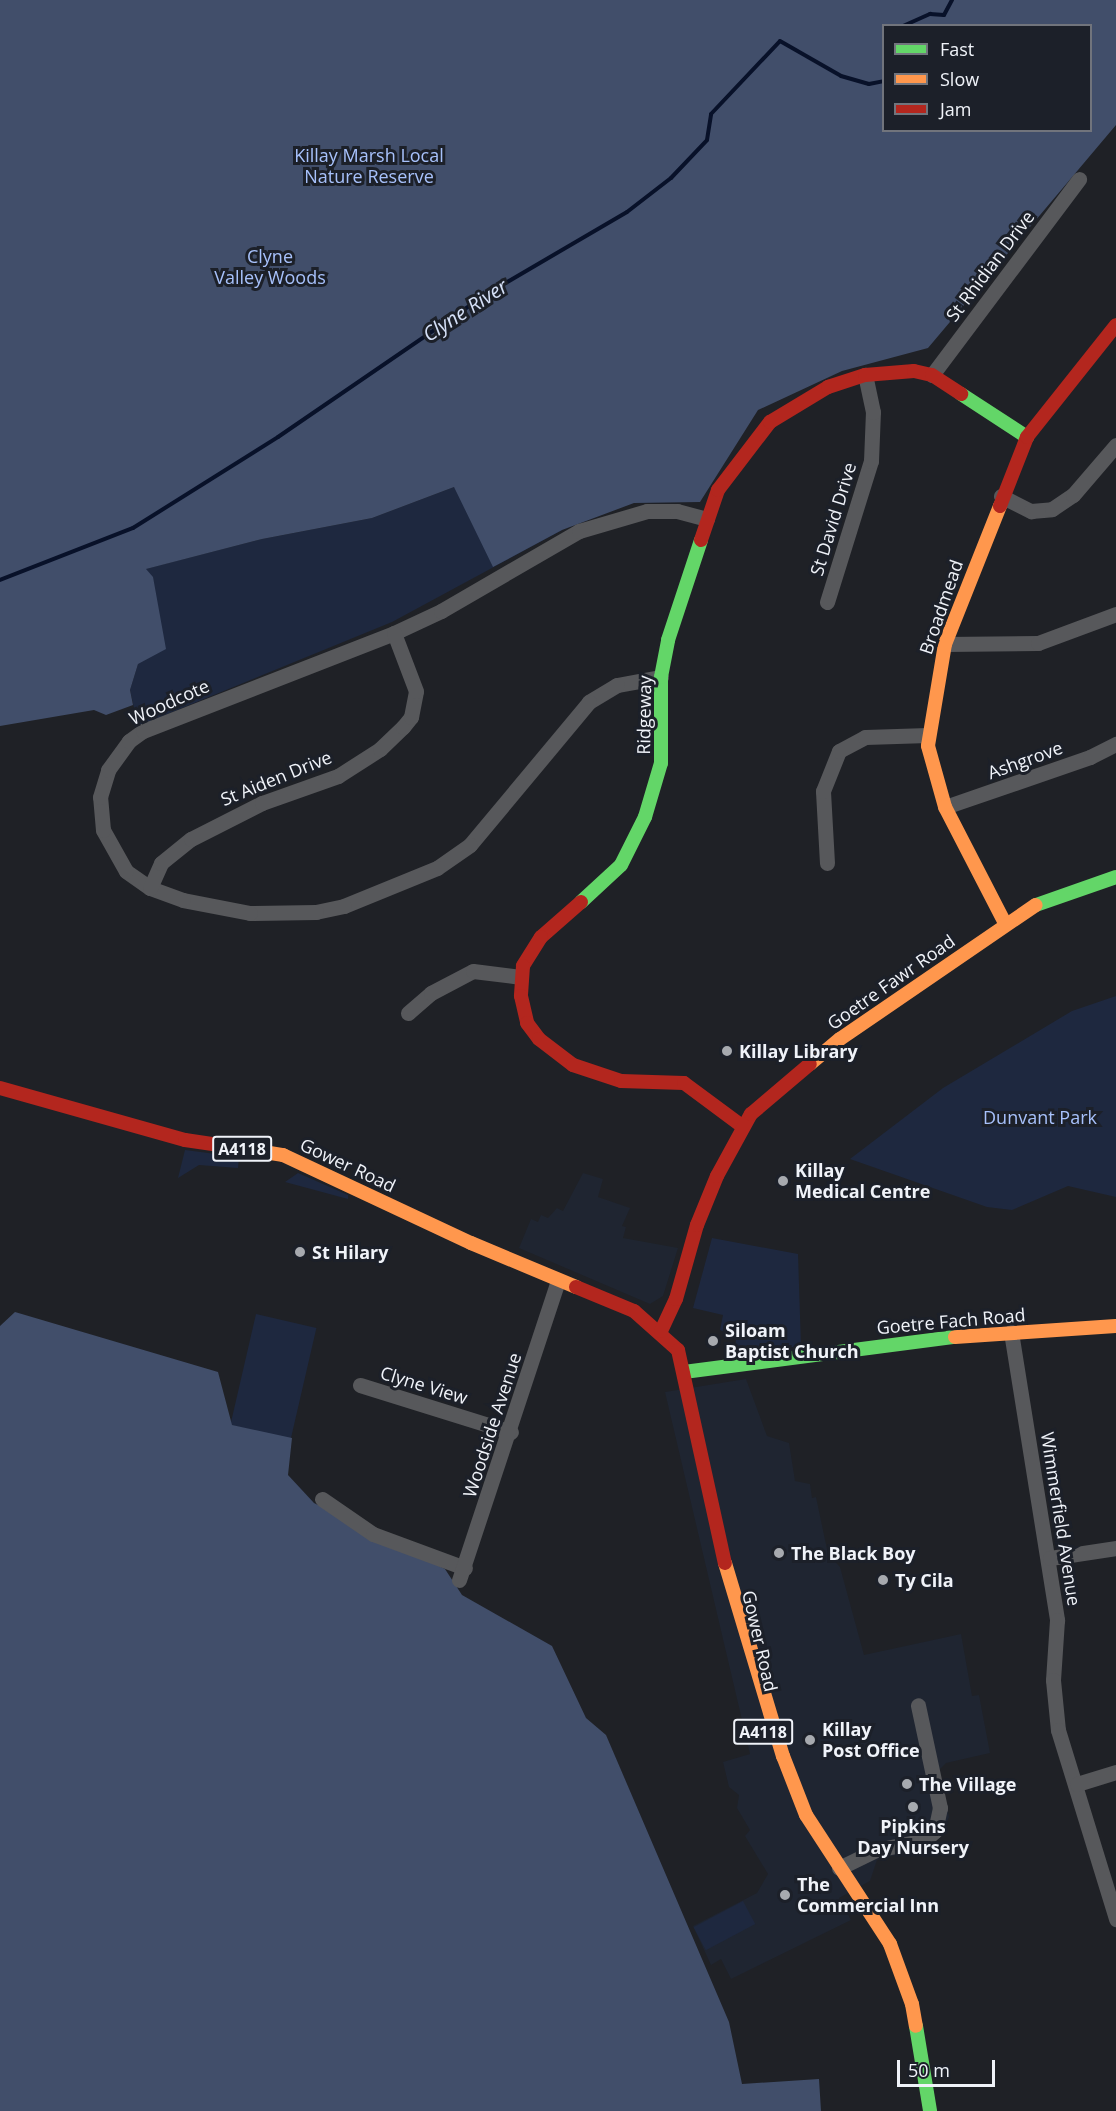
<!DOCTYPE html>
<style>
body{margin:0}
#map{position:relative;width:1116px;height:2111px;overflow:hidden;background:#1f2126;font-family:"Open Sans",sans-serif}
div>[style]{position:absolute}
.built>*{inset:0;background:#1f2531}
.green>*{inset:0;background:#1e283f;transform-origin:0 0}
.forest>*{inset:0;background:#414e6a}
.stream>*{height:4px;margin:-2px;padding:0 2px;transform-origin:2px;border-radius:2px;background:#081129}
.street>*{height:15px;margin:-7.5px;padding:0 7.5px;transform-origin:7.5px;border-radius:7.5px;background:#57585b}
.fast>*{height:14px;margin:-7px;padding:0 7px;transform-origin:7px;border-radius:7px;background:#63d668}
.slow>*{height:14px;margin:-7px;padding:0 7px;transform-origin:7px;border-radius:7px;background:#ff974d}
.jam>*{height:14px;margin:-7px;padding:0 7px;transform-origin:7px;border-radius:7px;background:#b3261e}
.dots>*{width:16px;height:16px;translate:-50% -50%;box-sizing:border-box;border:3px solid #1c2029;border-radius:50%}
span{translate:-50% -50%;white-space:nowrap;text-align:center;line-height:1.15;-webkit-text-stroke:6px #1c2029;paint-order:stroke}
.shield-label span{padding:2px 4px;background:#1c2029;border:2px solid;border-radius:4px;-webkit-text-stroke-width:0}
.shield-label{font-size:16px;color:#f0f3f9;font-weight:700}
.park-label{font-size:18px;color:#a7c1fb}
.street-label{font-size:18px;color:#f0f3f9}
.poi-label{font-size:18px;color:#f0f3f9;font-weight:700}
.left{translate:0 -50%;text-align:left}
.water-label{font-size:20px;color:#d5e0f7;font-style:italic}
.legend{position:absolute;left:882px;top:24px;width:210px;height:108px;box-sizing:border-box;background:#1c2029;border:2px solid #71747c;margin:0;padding:8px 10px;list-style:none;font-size:18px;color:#f0f3f9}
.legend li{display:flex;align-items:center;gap:12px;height:30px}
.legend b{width:30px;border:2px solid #71747c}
.scale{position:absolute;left:897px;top:2060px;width:98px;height:27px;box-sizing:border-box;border:3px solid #f0f3f9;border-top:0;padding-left:8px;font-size:18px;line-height:21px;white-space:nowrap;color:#f0f3f9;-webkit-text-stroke:4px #1c2029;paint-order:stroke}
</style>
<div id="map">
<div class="built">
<div style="clip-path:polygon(583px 1173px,603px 1179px,598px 1197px,630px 1208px,622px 1226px,626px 1227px,623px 1238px,678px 1248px,663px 1296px,650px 1304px,519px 1248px,531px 1219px,538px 1222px,541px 1215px,548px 1218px,557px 1208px,563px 1211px)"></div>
<div style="clip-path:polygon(746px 1379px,767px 1436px,789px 1443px,795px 1481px,810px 1484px,812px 1498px,816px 1497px,828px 1554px,840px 1567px,864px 1655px,961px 1634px,972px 1696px,979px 1695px,990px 1753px,946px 1763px,939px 1770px,949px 1817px,944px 1829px,928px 1847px,877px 1860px,870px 1881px,839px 1898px,851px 1920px,731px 1979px,721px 1959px,711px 1965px,693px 1926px,757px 1893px,768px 1874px,745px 1836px,750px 1830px,737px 1808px,739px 1795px,729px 1787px,723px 1762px,750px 1754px,665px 1392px)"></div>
</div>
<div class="green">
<div style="clip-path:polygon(454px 487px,562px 530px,392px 622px,138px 726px,130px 690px,138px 664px,145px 569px,262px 539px,372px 518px)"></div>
<div style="clip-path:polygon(1116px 996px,1116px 1197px,1068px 1186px,1012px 1210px,987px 1207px,850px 1159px,943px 1088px,1072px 1011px)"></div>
<div style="clip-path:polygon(185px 1150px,239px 1157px,238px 1168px,199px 1165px,178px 1178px)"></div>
<div style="clip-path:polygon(298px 1173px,348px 1195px,348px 1199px,285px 1182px)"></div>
<div style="clip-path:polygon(712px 1238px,798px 1254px,801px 1346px,735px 1355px,736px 1337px,720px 1330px,723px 1315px,693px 1308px)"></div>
<div style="left:256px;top:1314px;width:62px;height:114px;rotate:13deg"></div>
<div style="left:743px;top:1901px;width:26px;height:56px;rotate:62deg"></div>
</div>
<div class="forest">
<div style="clip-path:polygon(evenodd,0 0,1116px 0,1116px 125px,928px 348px,842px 371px,758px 410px,700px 502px,634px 503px,562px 530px,493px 567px,454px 487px,372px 518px,262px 539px,146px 569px,153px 577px,166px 649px,138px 664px,130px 690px,133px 705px,106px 715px,94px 710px,0 726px,0 0,884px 26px,1090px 26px,1090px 130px,884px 130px,884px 26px)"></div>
<div style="clip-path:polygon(15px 1312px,218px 1372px,232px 1425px,292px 1438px,288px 1475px,314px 1503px,445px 1569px,462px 1595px,552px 1646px,586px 1718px,606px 1735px,729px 2022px,742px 2084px,819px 2079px,821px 2111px,0 2111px,0 1326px)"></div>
</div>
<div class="stream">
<div style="left:903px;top:26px;width:30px;rotate:-24deg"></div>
<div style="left:930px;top:14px;width:14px;rotate:4deg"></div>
<div style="left:944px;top:15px;width:17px;rotate:-62deg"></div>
<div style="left:0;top:580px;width:143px;rotate:-21.4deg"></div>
<div style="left:133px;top:528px;width:171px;rotate:-32.1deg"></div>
<div style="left:278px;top:437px;width:251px;rotate:-34.4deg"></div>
<div style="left:485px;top:295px;width:164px;rotate:-30.3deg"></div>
<div style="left:627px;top:212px;width:56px;rotate:-37.7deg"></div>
<div style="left:671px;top:178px;width:52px;rotate:-46.5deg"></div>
<div style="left:707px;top:140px;width:26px;rotate:-81deg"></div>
<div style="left:711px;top:114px;width:100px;rotate:-46.6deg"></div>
<div style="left:780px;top:41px;width:70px;rotate:29.8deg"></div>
<div style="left:841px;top:76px;width:29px;rotate:16deg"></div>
<div style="left:869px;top:84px;width:15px;rotate:-11deg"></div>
</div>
<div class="street">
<div style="left:932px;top:375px;width:245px;rotate:-53.1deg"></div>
<div style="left:1001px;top:496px;width:34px;rotate:27deg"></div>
<div style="left:1031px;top:511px;width:21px;rotate:-5deg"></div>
<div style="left:1052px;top:509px;width:25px;rotate:-34deg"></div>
<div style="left:1073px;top:495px;width:66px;rotate:-49.3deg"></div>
<div style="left:827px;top:602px;width:148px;rotate:-72.7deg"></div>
<div style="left:871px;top:461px;width:49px;rotate:-87.7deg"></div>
<div style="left:873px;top:412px;width:38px;rotate:-102deg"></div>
<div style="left:945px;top:644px;width:93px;rotate:-0.6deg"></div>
<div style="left:1038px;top:643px;width:83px;rotate:-20.4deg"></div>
<div style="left:661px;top:677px;width:45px;rotate:169.7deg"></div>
<div style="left:617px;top:685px;width:33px;rotate:149deg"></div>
<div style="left:589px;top:702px;width:186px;rotate:129.8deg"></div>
<div style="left:470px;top:845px;width:40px;rotate:145.1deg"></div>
<div style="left:437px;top:868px;width:100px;rotate:157.8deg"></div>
<div style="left:344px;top:906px;width:29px;rotate:168deg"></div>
<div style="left:316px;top:912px;width:66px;rotate:179.1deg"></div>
<div style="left:250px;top:913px;width:68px;rotate:-169deg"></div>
<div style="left:183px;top:900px;width:35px;rotate:-160deg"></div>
<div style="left:150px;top:888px;width:29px;rotate:-145deg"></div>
<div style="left:126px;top:871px;width:47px;rotate:-119.3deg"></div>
<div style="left:103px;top:830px;width:33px;rotate:-95deg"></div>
<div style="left:100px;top:797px;width:28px;rotate:-73deg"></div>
<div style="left:108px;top:770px;width:36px;rotate:-54deg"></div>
<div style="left:129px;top:741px;width:17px;rotate:-36deg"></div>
<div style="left:143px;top:731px;width:269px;rotate:-21.3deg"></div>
<div style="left:394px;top:633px;width:52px;rotate:-25.1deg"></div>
<div style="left:441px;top:611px;width:160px;rotate:-30.1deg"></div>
<div style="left:579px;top:531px;width:71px;rotate:-16.4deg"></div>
<div style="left:647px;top:511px;width:30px"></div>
<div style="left:677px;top:511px;width:31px;rotate:15deg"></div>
<div style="left:945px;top:807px;width:153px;rotate:-19deg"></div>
<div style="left:1090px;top:757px;width:29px;rotate:-27deg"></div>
<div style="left:827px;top:863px;width:72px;rotate:-93.2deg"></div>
<div style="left:823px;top:791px;width:43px;rotate:-68.2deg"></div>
<div style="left:839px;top:751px;width:30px;rotate:-28deg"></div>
<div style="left:865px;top:737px;width:63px;rotate:-1.8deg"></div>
<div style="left:150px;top:888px;width:27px;rotate:-66deg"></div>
<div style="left:161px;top:863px;width:38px;rotate:-39deg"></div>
<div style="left:191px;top:839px;width:80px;rotate:-26.9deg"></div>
<div style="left:262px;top:803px;width:81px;rotate:-19.6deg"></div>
<div style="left:338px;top:776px;width:50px;rotate:-32.7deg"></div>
<div style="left:380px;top:749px;width:32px;rotate:-44deg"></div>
<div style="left:403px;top:727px;width:13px;rotate:-51deg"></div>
<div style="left:411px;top:717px;width:26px;rotate:-79deg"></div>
<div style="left:416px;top:691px;width:62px;rotate:-110.8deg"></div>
<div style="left:408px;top:1013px;width:30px;rotate:-41deg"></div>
<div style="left:431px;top:993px;width:47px;rotate:-27.6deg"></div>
<div style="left:473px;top:971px;width:48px;rotate:7.1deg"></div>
<div style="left:1011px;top:1332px;width:292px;rotate:80.9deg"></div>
<div style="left:1057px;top:1620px;width:60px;rotate:93.8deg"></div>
<div style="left:1053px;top:1680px;width:50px;rotate:84.3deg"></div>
<div style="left:1058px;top:1730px;width:198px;rotate:72.9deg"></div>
<div style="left:360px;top:1385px;width:158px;rotate:17.3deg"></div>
<div style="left:322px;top:1499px;width:62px;rotate:34.5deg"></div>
<div style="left:373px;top:1534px;width:98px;rotate:20.3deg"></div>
<div style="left:1050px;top:1558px;width:67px;rotate:-8.6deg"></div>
<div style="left:459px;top:1580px;width:315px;rotate:-71.7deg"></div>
<div style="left:1077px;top:1784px;width:41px;rotate:-17.1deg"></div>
<div style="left:839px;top:1868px;width:41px;rotate:-25.9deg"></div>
<div style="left:876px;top:1850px;width:50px;rotate:-11.5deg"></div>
<div style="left:925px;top:1840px;width:13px;rotate:-42deg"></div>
<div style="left:935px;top:1831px;width:24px;rotate:-78deg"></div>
<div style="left:940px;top:1808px;width:105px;rotate:-102.1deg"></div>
</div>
<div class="fast">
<div style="left:961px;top:394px;width:79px;rotate:33.1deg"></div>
<div style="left:581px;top:902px;width:54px;rotate:-42.8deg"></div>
<div style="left:621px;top:865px;width:54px;rotate:-63.4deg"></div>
<div style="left:645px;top:817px;width:56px;rotate:-73.5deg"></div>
<div style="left:661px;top:763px;width:86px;rotate:-90deg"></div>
<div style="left:661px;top:677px;width:38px;rotate:-79deg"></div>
<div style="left:668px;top:640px;width:105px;rotate:-71.7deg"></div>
<div style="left:1036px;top:905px;width:85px;rotate:-19.3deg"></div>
<div style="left:684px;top:1372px;width:273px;rotate:-7.4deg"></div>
<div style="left:916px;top:2026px;width:86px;rotate:80.6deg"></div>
</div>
<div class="slow">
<div style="left:1000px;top:506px;width:149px;rotate:111.7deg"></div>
<div style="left:945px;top:644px;width:103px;rotate:99.5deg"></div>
<div style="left:928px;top:746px;width:63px;rotate:74.4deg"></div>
<div style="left:945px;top:807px;width:131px;rotate:62.7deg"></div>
<div style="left:810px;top:1064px;width:39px;rotate:-40deg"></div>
<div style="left:840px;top:1039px;width:237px;rotate:-34.4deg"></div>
<div style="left:233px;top:1147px;width:51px;rotate:9.1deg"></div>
<div style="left:283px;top:1155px;width:208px;rotate:25.1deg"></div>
<div style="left:471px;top:1243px;width:114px;rotate:22.7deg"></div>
<div style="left:955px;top:1337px;width:161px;rotate:-3.9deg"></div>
<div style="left:725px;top:1563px;width:202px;rotate:73.3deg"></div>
<div style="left:783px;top:1756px;width:63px;rotate:68.7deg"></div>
<div style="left:806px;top:1815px;width:154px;rotate:56.9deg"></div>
<div style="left:890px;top:1944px;width:64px;rotate:69.9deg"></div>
<div style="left:912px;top:2004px;width:22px;rotate:80deg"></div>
</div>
<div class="jam">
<div style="left:1000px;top:506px;width:74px;rotate:-68.6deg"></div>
<div style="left:1027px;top:437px;width:143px;rotate:-51.5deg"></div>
<div style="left:701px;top:540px;width:53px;rotate:-71.2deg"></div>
<div style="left:718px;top:490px;width:86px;rotate:-52.6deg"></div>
<div style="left:770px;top:422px;width:68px;rotate:-31.1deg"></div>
<div style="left:828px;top:387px;width:39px;rotate:-18deg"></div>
<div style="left:865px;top:375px;width:49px;rotate:-4.7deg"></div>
<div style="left:914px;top:371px;width:18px;rotate:13deg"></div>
<div style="left:932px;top:375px;width:35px;rotate:33deg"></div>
<div style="left:581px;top:902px;width:53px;rotate:138.8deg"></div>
<div style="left:541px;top:937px;width:34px;rotate:122deg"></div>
<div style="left:523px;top:966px;width:30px;rotate:94deg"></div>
<div style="left:521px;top:996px;width:28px;rotate:77deg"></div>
<div style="left:527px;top:1023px;width:20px;rotate:53deg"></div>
<div style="left:539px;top:1039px;width:43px;rotate:37.4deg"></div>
<div style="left:573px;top:1065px;width:51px;rotate:18.4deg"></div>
<div style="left:621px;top:1081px;width:63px;rotate:1.8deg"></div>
<div style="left:684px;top:1083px;width:72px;rotate:36.6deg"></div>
<div style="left:0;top:1088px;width:192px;rotate:15.7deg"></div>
<div style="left:185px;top:1140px;width:49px;rotate:8.3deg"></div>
<div style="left:576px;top:1287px;width:63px;rotate:22.5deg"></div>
<div style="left:634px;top:1311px;width:59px;rotate:41.6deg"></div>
<div style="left:678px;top:1350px;width:218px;rotate:77.6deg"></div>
<div style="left:661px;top:1331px;width:35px;rotate:-65deg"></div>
<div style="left:676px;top:1299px;width:77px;rotate:-74.2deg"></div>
<div style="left:697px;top:1225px;width:53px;rotate:-67.8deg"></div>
<div style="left:717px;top:1176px;width:71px;rotate:-61.3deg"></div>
<div style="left:751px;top:1114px;width:77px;rotate:-40.3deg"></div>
</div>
<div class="dots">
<div style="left:727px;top:1051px;background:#a7aaaf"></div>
<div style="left:783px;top:1181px;background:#a7aaaf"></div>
<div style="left:300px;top:1252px;background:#a7aaaf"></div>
<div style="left:713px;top:1341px;background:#a7aaaf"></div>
<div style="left:779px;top:1553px;background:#a7aaaf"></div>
<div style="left:883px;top:1580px;background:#a7aaaf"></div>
<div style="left:810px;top:1740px;background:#a7aaaf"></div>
<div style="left:907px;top:1784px;background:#a7aaaf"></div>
<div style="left:913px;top:1807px;background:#a7aaaf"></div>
<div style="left:785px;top:1895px;background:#a7aaaf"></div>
</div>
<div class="shield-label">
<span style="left:242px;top:1149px">A4118</span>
<span style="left:763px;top:1732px">A4118</span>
</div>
<div class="park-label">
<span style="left:369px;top:166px">Killay Marsh Local<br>Nature Reserve</span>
<span style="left:270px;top:267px">Clyne<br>Valley Woods</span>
<span style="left:1040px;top:1117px">Dunvant Park</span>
</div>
<div class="street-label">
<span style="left:990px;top:266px;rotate:-53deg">St Rhidian Drive</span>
<span style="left:833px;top:519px;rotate:-73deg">St David Drive</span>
<span style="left:941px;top:607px;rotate:-71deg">Broadmead</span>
<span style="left:169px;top:702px;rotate:-24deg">Woodcote</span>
<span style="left:644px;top:715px;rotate:-89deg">Ridgeway</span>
<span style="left:1025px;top:760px;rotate:-20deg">Ashgrove</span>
<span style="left:276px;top:778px;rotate:-22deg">St Aiden Drive</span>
<span style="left:891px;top:982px;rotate:-35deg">Goetre Fawr Road</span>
<span style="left:348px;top:1165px;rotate:25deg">Gower Road</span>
<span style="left:951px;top:1321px;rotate:-5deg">Goetre Fach Road</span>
<span style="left:424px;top:1385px;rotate:17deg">Clyne View</span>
<span style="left:492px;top:1425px;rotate:-72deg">Woodside Avenue</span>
<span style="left:1061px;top:1519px;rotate:81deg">Wimmerfield Avenue</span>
<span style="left:760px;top:1641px;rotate:77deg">Gower Road</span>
</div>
<div class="poi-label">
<span class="left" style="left:739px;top:1051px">Killay Library</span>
<span class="left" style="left:795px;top:1181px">Killay<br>Medical Centre</span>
<span class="left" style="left:312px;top:1252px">St Hilary</span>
<span class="left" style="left:725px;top:1341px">Siloam<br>Baptist Church</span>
<span class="left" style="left:791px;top:1553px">The Black Boy</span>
<span class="left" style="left:895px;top:1580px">Ty Cila</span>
<span class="left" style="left:822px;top:1740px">Killay<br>Post Office</span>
<span class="left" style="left:919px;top:1784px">The Village</span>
<span style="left:913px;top:1837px">Pipkins<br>Day Nursery</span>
<span class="left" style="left:797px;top:1895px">The<br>Commercial Inn</span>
</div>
<div class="water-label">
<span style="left:465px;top:310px;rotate:-33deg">Clyne River</span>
</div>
<ul class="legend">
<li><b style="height:8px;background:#63d668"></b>Fast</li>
<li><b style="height:8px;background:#ff974d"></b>Slow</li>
<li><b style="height:8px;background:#b3261e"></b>Jam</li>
</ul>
<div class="scale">50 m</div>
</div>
